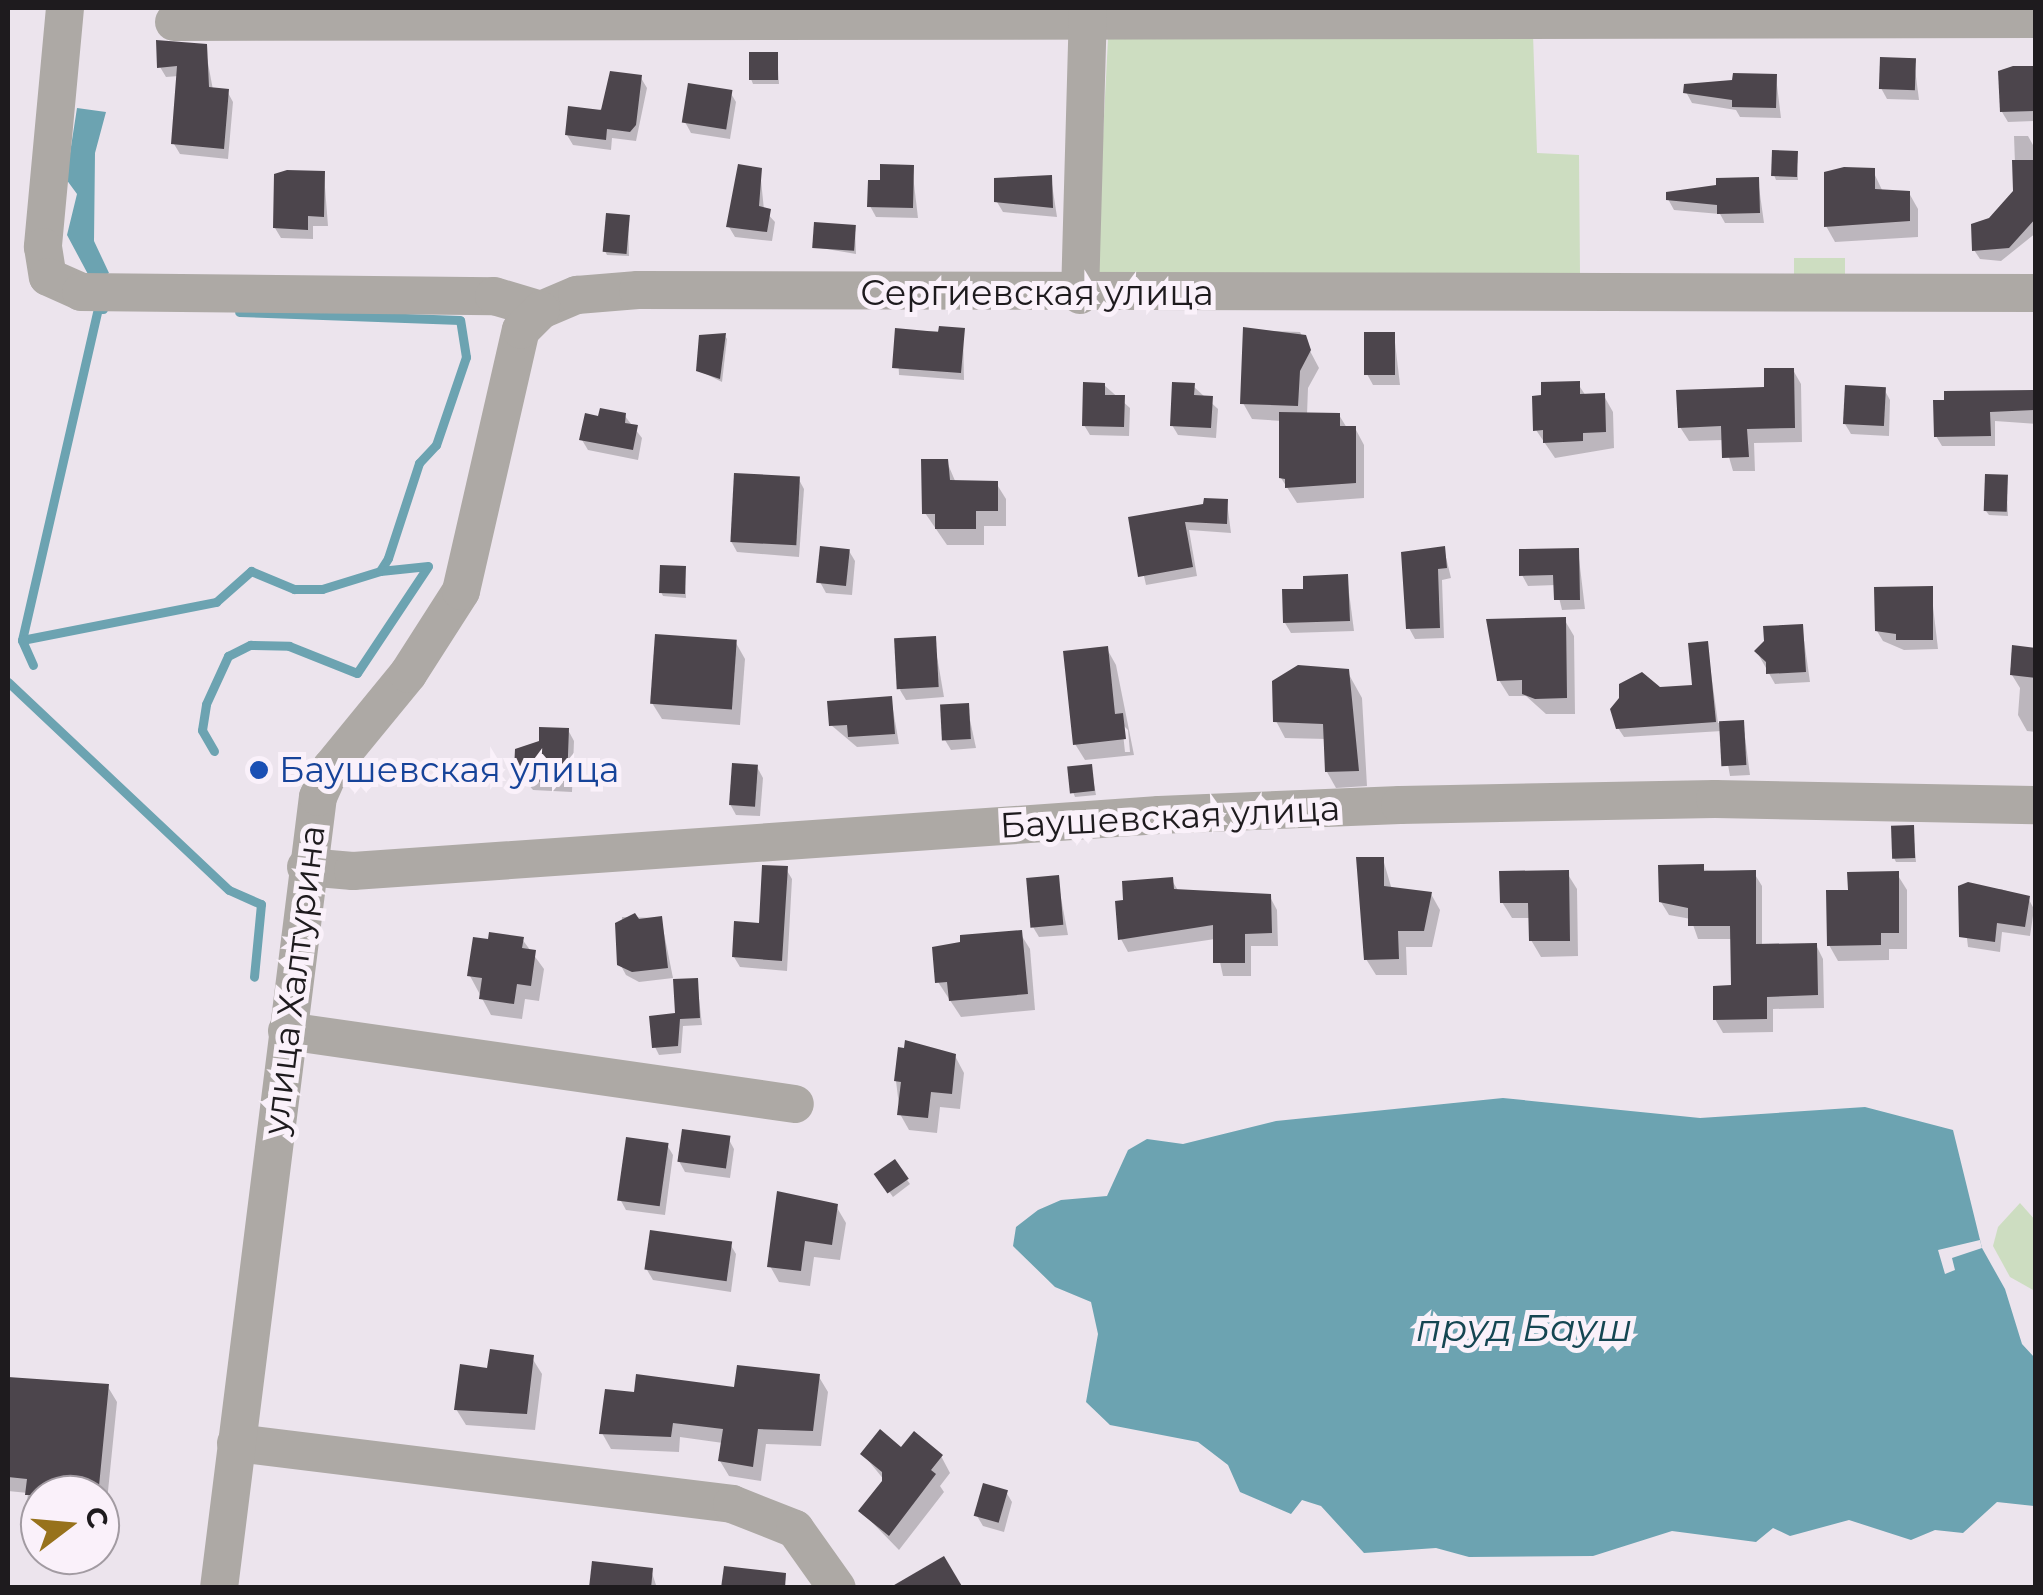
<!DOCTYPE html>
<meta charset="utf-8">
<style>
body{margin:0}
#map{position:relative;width:2043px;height:1595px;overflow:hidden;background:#ece4ed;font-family:Montserrat,sans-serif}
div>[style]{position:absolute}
.green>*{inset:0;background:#cdddc1;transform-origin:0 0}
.water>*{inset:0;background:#6ca3b1}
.pier>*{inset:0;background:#ece4ed}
.shadow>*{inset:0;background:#0003}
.stream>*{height:9px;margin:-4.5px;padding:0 4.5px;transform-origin:4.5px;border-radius:4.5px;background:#6ca3b1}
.building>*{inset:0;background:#4c454c;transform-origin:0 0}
.minor>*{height:38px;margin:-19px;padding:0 19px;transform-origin:19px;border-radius:19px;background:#ada9a5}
.dots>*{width:28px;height:28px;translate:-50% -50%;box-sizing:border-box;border:5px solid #faf1fa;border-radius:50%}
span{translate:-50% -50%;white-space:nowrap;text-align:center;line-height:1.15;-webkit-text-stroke:10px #faf1fa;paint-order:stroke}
.street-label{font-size:35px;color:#1e1b1e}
.transit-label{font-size:35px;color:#164399}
.left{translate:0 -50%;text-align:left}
.water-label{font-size:38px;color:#154652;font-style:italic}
.frame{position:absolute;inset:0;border:10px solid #1e1b1e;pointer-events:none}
.north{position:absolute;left:20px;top:1475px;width:100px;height:100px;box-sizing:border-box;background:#faf1fa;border:2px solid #a29ba2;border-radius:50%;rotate:74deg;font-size:28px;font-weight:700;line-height:40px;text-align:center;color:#1e1b1e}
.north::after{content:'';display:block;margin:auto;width:35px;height:45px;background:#97721c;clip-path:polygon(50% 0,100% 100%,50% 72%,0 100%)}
</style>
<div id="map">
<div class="green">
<div style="clip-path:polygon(1533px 34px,1537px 153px,1579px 155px,1580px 274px,1096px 273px,1108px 39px)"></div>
<div style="left:1794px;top:258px;width:51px;height:22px"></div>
<div style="clip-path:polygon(2020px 1203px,2035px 1220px,2035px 1291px,2010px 1277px,1993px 1246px,1998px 1227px)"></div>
</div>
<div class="water">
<div style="clip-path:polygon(77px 108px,106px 112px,95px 153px,94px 241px,109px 273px,100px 279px,90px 278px,67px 235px,77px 194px,66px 179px)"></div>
<div style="clip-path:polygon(1503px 1098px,1700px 1118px,1865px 1107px,1953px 1130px,1982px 1248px,2005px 1289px,2022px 1344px,2035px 1358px,2035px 1506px,1997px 1502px,1963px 1533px,1935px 1530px,1911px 1540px,1849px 1520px,1790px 1536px,1773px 1528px,1756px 1542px,1672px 1531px,1593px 1556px,1469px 1557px,1436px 1548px,1364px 1553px,1321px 1506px,1302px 1500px,1291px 1514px,1240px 1492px,1228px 1465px,1198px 1442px,1110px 1425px,1086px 1402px,1098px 1334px,1091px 1302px,1055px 1287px,1013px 1246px,1016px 1227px,1038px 1210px,1061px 1200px,1107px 1196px,1128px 1150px,1147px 1139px,1183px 1144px,1276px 1121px)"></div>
</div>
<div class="pier">
<div style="clip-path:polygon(1980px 1240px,1982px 1248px,1952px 1258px,1955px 1270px,1945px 1274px,1938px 1250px)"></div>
</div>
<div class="shadow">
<div style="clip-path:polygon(205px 47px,213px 90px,227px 91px,233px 102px,228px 159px,180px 154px,174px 144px,179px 76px,166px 77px,160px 67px)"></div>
<div style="clip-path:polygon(777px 54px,779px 84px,753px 84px,751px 79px)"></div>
<div style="clip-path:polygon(1914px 61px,1919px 100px,1887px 99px,1881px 88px)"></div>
<div style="clip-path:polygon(2036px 73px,2036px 121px,2008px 122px,2002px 112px)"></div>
<div style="clip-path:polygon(1776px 77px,1781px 118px,1740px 117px,1736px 110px,1692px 103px,1686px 92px)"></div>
<div style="clip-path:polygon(641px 78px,647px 88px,636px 141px,612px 138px,611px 150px,573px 145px,567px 135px)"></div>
<div style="clip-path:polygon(730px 92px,736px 102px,730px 139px,691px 133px,685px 122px)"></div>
<div style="clip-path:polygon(2014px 136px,2028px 136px,2033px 145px,2036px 233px,2001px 261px,1980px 259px,1974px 250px,2016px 192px)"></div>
<div style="clip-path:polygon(1796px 153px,1798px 180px,1776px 180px,1774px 175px)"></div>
<div style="clip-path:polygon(912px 167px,918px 218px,876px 217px,870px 206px,882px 183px)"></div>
<div style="clip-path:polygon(760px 170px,764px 210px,775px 222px,772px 241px,735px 237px,729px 227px)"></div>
<div style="clip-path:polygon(1873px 171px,1883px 192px,1909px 193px,1918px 209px,1918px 237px,1835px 242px,1826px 226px)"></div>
<div style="clip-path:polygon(324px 174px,328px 226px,313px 226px,313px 239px,281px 238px,275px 228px)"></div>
<div style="clip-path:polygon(1051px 178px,1057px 217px,1003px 212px,997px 202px)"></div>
<div style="clip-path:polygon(1758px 180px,1764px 223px,1725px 223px,1720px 214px,1674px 210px,1668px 199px)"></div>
<div style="clip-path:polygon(628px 217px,629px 256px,607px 255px,605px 251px)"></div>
<div style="clip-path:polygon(855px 228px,856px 254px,815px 247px)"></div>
<div style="clip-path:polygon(1245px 330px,1300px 332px,1319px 368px,1308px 388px,1307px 415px,1339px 415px,1347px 428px,1355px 428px,1364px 445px,1364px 498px,1297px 503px,1281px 478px,1282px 421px,1252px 419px,1243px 403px)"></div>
<div style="clip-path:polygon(897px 331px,963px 331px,964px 380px,899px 375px)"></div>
<div style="clip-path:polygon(1394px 334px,1400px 385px,1373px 385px,1367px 374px)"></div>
<div style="clip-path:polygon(724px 335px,727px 339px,722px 382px,698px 370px)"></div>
<div style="clip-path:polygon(1793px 370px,1801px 384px,1802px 442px,1754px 443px,1755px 471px,1733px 471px,1724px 440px,1689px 441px,1680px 427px,1767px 389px)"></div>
<div style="clip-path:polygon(1578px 384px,1586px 396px,1604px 396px,1613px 412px,1614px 448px,1555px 458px,1536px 430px)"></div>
<div style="clip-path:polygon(1104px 385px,1130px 408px,1129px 436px,1090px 435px,1084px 425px)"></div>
<div style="clip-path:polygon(1193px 386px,1218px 409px,1216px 438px,1178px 435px,1172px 425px)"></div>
<div style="clip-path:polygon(1884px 389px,1890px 400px,1889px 436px,1851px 434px,1845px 424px)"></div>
<div style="clip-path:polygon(2036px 390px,2036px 424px,1995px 421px,1995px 446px,1942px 446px,1936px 436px)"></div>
<div style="clip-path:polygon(624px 415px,642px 438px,638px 460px,588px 450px,582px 440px,600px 419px)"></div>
<div style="clip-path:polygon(947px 462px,956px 483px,996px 483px,1006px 499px,1006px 526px,984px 526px,984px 545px,947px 545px,925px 513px)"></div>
<div style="clip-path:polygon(2006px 477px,2008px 516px,1989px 515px,1986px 511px)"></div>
<div style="clip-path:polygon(798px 478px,804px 489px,799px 557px,737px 552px,731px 541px)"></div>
<div style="clip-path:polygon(1227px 502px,1231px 533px,1189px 530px,1197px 576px,1146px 585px,1131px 519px)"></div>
<div style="clip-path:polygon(1444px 549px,1451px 578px,1442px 580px,1444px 638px,1415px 639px,1409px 628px)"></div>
<div style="clip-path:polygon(1578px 550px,1585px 609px,1562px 610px,1556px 585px,1528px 586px,1522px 575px)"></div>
<div style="clip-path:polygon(849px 551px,855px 561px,852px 595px,826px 593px,820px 582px)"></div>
<div style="clip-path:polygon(685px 569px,686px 598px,663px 596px,661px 592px)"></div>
<div style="clip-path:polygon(1347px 577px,1354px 631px,1291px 633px,1285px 623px,1306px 591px)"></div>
<div style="clip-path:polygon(1931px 589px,1938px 649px,1904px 650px,1883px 641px,1877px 631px)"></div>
<div style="clip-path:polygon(1564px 619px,1574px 636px,1575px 714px,1546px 714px,1526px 696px,1509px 696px,1499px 680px)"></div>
<div style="clip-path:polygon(1802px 626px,1810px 682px,1775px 684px,1757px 652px)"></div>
<div style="clip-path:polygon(934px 639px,944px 697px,906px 700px,900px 690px)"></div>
<div style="clip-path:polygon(736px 643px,745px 659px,740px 725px,662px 719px,652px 703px)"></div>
<div style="clip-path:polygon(1707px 644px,1718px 723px,1743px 722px,1750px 775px,1730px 776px,1722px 731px,1624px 737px,1618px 728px,1694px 688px)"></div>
<div style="clip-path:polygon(evenodd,1107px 649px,1116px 665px,1134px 755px,1085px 760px,1075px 744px,1107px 649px,1122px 724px,1128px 730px,1130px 752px,1125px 752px,1122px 724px)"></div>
<div style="clip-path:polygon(2036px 650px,2036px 732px,2027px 731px,2018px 715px,2020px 688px,2012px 675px)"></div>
<div style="clip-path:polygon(1347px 671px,1362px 698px,1367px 786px,1336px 788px,1327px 772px,1326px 739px,1285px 738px,1276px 721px)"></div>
<div style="clip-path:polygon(891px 698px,899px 744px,857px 747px,831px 725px)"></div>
<div style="clip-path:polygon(967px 706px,976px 748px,951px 750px,945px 740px)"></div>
<div style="clip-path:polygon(568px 730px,574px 741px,572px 792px,533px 790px,517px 771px,541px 743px)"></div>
<div style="clip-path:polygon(1091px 766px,1096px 795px,1075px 797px,1073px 792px)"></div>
<div style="clip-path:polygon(757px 767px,763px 778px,760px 816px,736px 815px,730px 804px)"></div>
<div style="clip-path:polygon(1913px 828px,1916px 862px,1896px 862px,1894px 858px)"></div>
<div style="clip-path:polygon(1383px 859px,1392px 890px,1431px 894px,1440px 910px,1432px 947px,1406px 947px,1407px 975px,1376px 975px,1366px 959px)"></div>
<div style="clip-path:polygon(1661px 867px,1754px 873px,1762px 886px,1762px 946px,1816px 945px,1823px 959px,1824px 1008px,1773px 1009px,1773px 1032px,1723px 1033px,1715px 1019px,1734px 988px,1733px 939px,1698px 939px,1691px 919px,1669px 915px,1661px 902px)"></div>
<div style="clip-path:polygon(786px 869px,792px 879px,787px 971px,740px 967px,734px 957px,761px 926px)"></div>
<div style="clip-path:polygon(1567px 873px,1577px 889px,1578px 956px,1541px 957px,1531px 940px,1531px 918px,1512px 918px,1502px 902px)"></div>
<div style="clip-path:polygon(1897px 874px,1907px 890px,1907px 949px,1889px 949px,1889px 960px,1838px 961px,1829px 945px,1850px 892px)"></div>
<div style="clip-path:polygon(1057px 877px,1068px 935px,1039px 937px,1033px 927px)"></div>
<div style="clip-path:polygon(1171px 879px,1179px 892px,1270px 897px,1277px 910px,1278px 946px,1251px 946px,1251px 976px,1223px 976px,1215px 939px,1128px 952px,1121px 939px)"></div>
<div style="clip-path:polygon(1961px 889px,2001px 889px,2028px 898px,2034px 909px,2030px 936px,2002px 932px,2000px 952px,1968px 947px)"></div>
<div style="clip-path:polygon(622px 917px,661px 918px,673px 978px,639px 982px,626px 975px,620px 964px)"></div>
<div style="clip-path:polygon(1020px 933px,1030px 949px,1035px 1010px,961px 1017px,938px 982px)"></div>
<div style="clip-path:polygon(522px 939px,544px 969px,539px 1001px,525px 999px,522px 1019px,491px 1015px,470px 976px)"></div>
<div style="clip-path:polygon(697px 980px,702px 1025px,683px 1026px,681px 1053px,659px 1055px,655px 1047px)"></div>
<div style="clip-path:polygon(955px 1056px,964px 1073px,960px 1109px,940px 1107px,937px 1133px,909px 1130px,900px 1114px,896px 1081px)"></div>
<div style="clip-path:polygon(728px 1138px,734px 1149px,730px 1178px,685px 1172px,679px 1161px)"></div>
<div style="clip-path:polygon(667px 1145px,673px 1155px,665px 1215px,626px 1210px,620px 1199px)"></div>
<div style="clip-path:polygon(894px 1162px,910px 1184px,893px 1197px,880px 1179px)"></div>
<div style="clip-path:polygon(836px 1206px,846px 1223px,840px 1260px,814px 1257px,810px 1286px,779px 1282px,770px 1266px)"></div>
<div style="clip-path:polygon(730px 1244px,736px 1254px,731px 1292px,653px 1280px,647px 1270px)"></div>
<div style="clip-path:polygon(532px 1358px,542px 1374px,535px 1430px,466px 1425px,456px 1409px,490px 1371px)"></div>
<div style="clip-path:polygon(819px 1377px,828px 1392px,821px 1446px,766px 1444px,761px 1481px,729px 1476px,720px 1461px,723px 1443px,680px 1437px,679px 1452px,611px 1449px,602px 1433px,636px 1395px,736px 1390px)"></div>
<div style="clip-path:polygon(8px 1379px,108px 1387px,117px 1402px,107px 1501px,100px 1495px,40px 1495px,40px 1555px,48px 1556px,32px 1554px,23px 1539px,28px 1493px,8px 1491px)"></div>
<div style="clip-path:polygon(902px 1450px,941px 1456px,950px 1473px,940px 1486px,944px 1492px,899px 1550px,861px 1511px,885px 1481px,863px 1454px)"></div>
<div style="clip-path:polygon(1006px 1492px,1012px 1502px,1004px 1532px,983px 1526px,977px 1516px)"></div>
<div style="clip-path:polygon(651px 1570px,657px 1588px,592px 1588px)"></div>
</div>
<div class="stream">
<div style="left:22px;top:640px;width:340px;rotate:-77.1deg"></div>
<div style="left:98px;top:309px;width:5px"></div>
<div style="left:33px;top:665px;width:27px;rotate:-114deg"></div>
<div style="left:22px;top:640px;width:198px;rotate:-11.1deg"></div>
<div style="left:216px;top:602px;width:47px;rotate:-41.5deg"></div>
<div style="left:251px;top:571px;width:47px;rotate:22.7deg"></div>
<div style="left:294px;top:589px;width:28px"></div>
<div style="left:322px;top:589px;width:61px;rotate:-17.2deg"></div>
<div style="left:380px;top:571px;width:15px;rotate:-58deg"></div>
<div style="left:388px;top:558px;width:100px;rotate:-71.9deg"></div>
<div style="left:419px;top:463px;width:25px;rotate:-47deg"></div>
<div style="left:436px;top:445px;width:93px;rotate:-71.2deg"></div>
<div style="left:466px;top:357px;width:37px;rotate:-99deg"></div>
<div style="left:460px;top:320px;width:221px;rotate:-177.9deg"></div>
<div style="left:8px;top:682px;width:303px;rotate:43.3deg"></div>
<div style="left:229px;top:890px;width:35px;rotate:24deg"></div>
<div style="left:261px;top:904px;width:73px;rotate:95.5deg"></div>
<div style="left:214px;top:751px;width:24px;rotate:-120deg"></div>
<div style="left:202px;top:730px;width:26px;rotate:-81deg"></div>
<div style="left:206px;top:704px;width:53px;rotate:-65.4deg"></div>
<div style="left:228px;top:656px;width:25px;rotate:-27deg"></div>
<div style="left:250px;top:645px;width:39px;rotate:1deg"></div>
<div style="left:289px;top:646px;width:73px;rotate:21.7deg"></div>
<div style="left:357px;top:673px;width:128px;rotate:-56.4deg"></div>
<div style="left:428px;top:566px;width:48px;rotate:174.1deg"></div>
</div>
<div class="building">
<div style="clip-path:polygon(156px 40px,207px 44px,209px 87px,229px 89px,224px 149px,171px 144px,177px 66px,157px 68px)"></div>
<div style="left:749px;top:52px;width:29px;height:28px"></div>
<div style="left:1880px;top:57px;width:36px;height:32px;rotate:2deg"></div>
<div style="clip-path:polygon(2013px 66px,2036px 66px,2036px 111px,2000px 112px,1998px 71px)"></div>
<div style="clip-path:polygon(610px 71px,642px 75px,636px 125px,630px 132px,607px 129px,606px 140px,565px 135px,568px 106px,601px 110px)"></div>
<div style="clip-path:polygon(1733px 73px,1777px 74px,1776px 108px,1732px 107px,1732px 100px,1683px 93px,1684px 84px,1732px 80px)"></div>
<div style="left:688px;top:83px;width:45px;height:40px;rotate:9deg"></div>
<div style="left:1772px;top:150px;width:26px;height:26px;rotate:2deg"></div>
<div style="clip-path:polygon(2012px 160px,2036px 160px,2036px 218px,2009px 248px,1972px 251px,1971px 224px,1989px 218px,2013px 191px)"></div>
<div style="clip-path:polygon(738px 164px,762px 168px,759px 206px,771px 209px,767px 232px,726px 227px)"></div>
<div style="clip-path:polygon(880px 164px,914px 165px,913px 208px,867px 207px,868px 180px,880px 180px)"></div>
<div style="clip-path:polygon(1844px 167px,1875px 168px,1875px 189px,1910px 191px,1910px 221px,1824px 227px,1824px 172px)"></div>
<div style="clip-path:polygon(287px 170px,325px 171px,324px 217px,308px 216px,308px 230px,273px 228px,274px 174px)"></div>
<div style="clip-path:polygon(1052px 175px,1053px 208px,994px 202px,994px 178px)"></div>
<div style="clip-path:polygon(1759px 177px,1760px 213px,1717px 214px,1717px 205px,1666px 200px,1666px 192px,1716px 185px,1716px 178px)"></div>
<div style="left:606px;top:213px;width:24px;height:39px;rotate:5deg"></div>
<div style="left:814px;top:222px;width:42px;height:26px;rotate:4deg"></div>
<div style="clip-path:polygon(939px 326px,965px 328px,961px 373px,892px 368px,895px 328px,938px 332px)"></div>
<div style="clip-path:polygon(1243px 327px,1306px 335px,1311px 350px,1300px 371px,1298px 406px,1240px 404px)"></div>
<div style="left:1364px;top:332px;width:31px;height:43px"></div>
<div style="clip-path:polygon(726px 333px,720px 379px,696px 371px,699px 335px)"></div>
<div style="clip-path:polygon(1764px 368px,1794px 368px,1795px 428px,1747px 429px,1749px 457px,1722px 458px,1721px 426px,1678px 428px,1676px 390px,1764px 387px)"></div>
<div style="clip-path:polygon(1580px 381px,1580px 394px,1605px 393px,1606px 432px,1583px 433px,1583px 441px,1543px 443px,1543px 430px,1533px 431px,1532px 396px,1541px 395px,1541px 382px)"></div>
<div style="clip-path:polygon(1083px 382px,1105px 383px,1105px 395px,1125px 395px,1124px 427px,1082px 426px)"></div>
<div style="clip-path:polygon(1172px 382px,1195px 383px,1194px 395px,1213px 396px,1211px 428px,1170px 426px)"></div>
<div style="left:1845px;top:385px;width:41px;height:39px;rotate:3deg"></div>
<div style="clip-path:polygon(2036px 390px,2036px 410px,1990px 412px,1991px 436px,1934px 437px,1933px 400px,1944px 400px,1944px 391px)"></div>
<div style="clip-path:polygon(600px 408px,626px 413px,625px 423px,638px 425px,633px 450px,579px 440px,585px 413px,598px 416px)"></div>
<div style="clip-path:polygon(1279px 412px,1340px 413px,1340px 426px,1356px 426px,1356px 483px,1285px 488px,1285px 479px,1279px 478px)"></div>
<div style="clip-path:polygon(921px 459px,948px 459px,950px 480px,998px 481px,998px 511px,976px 511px,976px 529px,935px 529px,935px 514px,922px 514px)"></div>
<div style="left:734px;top:473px;width:66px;height:69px;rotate:3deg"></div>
<div style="left:1985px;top:474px;width:23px;height:37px;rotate:2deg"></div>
<div style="clip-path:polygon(1204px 498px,1228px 499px,1227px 524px,1185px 522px,1193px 567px,1138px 577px,1128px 517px,1203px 504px)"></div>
<div style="left:820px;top:546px;width:30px;height:37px;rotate:6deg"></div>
<div style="clip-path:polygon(1445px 546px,1447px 568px,1438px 569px,1440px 628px,1406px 629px,1401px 552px)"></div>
<div style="clip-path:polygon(1579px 548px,1580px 600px,1554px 600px,1553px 575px,1519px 576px,1519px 549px)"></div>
<div style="left:660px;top:565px;width:26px;height:28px;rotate:2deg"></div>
<div style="clip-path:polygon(1348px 574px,1350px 621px,1283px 623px,1282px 589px,1303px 589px,1303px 576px)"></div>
<div style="clip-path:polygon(1933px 586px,1933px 640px,1896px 640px,1896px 634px,1875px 631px,1874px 587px)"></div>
<div style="clip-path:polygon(1566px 617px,1567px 698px,1535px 699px,1522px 694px,1522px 680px,1497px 681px,1486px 619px)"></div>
<div style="clip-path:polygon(1803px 624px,1806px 672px,1766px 674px,1766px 662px,1754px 651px,1764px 641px,1763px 626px)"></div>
<div style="left:655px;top:634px;width:82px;height:70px;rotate:4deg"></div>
<div style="left:936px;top:636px;width:51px;height:42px;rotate:87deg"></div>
<div style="clip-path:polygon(1708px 641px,1716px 722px,1616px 729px,1610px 709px,1619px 698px,1619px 684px,1642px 672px,1660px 687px,1692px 685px,1688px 643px)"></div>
<div style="clip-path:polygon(2012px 645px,2036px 648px,2036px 678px,2010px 675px)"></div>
<div style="clip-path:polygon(1108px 646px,1115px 714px,1123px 713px,1126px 739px,1073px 745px,1063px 651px)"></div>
<div style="clip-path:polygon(1298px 665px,1349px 669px,1359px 771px,1325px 772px,1323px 724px,1273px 722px,1272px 681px)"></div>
<div style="clip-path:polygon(892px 696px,895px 734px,848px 737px,847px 725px,829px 726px,827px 701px)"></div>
<div style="left:969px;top:703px;width:36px;height:29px;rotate:87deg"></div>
<div style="left:1744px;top:720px;width:45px;height:25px;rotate:87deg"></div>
<div style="clip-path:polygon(539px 727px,569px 728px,567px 782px,524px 781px,525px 772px,514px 771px,515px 749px,539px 741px)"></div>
<div style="left:732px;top:763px;width:26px;height:42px;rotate:4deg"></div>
<div style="left:1092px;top:764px;width:27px;height:25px;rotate:84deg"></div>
<div style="left:1914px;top:825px;width:33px;height:23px;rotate:88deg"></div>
<div style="clip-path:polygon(1356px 857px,1384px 857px,1384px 886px,1432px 892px,1424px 931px,1398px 931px,1399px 959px,1364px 960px)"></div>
<div style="clip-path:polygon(1704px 864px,1704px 871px,1756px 870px,1756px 944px,1817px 943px,1818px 995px,1767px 997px,1767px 1019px,1713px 1020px,1713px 986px,1731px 985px,1730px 926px,1688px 926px,1688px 908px,1659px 902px,1658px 865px)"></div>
<div style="clip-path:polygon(762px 865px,788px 866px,782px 961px,732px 957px,734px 921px,759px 923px)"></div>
<div style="clip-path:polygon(1569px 870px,1570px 941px,1529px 941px,1528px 903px,1500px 903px,1499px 871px)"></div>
<div style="clip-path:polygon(1899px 871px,1899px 933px,1881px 933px,1881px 945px,1827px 946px,1826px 890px,1848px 890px,1847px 872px)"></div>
<div style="left:1059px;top:875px;width:50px;height:33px;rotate:85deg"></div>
<div style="clip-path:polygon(1173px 877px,1174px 889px,1271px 894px,1272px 933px,1245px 934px,1245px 963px,1213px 963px,1213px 925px,1118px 940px,1115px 901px,1123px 900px,1122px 881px)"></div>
<div style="clip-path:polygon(1968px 882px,2030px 896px,2025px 927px,1997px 923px,1995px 942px,1959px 937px,1958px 886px)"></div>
<div style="clip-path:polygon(635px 913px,639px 919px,662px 916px,668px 968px,632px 972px,617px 965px,615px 923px)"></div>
<div style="clip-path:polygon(1022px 930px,1028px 994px,949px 1001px,947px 982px,935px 983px,932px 947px,960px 942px,960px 935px)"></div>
<div style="clip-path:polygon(489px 932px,524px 937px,522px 948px,536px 950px,531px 986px,517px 984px,514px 1004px,479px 999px,482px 978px,467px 976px,473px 937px,488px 939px)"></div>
<div style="clip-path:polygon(698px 978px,700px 1018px,680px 1019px,678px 1046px,652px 1048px,649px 1016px,675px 1013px,673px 979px)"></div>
<div style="clip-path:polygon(905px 1040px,956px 1054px,952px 1094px,931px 1092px,928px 1118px,897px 1115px,901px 1082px,894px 1081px,898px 1047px,904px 1048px)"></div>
<div style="left:682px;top:1129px;width:49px;height:33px;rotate:8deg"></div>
<div style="left:626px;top:1137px;width:43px;height:64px;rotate:8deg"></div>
<div style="left:895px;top:1159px;width:24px;height:26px;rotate:55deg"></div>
<div style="clip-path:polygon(777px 1191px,838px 1204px,832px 1245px,805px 1241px,801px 1271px,767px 1267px)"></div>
<div style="left:650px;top:1230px;width:83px;height:40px;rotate:8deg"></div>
<div style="clip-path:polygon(490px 1349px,534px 1355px,527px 1414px,454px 1410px,460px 1364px,487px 1368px)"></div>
<div style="clip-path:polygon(737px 1365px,820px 1374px,813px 1431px,758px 1429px,753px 1467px,718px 1461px,723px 1429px,673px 1423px,671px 1437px,599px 1434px,605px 1389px,634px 1392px,636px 1374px,734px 1387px)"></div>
<div style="clip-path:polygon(8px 1377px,109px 1384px,99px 1486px,59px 1482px,57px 1495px,25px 1495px,27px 1479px,8px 1477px)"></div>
<div style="clip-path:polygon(880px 1429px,901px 1447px,914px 1431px,943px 1455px,931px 1470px,936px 1474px,889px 1536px,858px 1511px,882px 1481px,882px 1472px,860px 1454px)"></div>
<div style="left:983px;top:1483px;width:26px;height:34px;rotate:16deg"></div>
<div style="clip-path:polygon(944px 1556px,963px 1588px,889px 1588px)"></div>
<div style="clip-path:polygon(592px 1561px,653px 1568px,651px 1588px,589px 1588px)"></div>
<div style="clip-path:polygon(724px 1566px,786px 1573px,785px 1588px,721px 1588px)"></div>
</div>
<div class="minor">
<div style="left:65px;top:8px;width:240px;rotate:95.3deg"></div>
<div style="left:43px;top:247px;width:30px;rotate:81deg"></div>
<div style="left:48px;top:277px;width:36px;rotate:24deg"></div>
<div style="left:81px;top:292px;width:413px;rotate:0.6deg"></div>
<div style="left:494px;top:296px;width:49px;rotate:16.6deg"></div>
<div style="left:541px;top:310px;width:39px;rotate:-23deg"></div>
<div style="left:577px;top:295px;width:61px;rotate:-4.7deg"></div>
<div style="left:638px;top:290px;width:1398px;rotate:0.12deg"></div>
<div style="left:174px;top:22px;width:1862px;rotate:-0.09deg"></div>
<div style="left:1080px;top:295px;width:287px;rotate:-88.4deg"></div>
<div style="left:306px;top:867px;width:47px;rotate:4.9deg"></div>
<div style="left:353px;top:871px;width:808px;rotate:-3.97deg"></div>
<div style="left:1159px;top:815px;width:241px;rotate:-2.4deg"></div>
<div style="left:1400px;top:805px;width:315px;rotate:-1.1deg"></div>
<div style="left:1715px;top:799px;width:321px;rotate:1.1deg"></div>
<div style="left:287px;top:1031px;width:513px;rotate:8.18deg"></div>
<div style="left:236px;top:1443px;width:500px;rotate:7deg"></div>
<div style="left:732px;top:1504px;width:68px;rotate:21.6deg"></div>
<div style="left:795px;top:1529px;width:72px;rotate:54.6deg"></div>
<div style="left:219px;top:1588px;width:797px;rotate:-82.87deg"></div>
<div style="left:318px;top:797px;width:32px;rotate:-66deg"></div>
<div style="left:331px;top:768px;width:122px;rotate:-50.7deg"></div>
<div style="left:408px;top:674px;width:98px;rotate:-57.4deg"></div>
<div style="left:461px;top:591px;width:268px;rotate:-77.1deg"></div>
<div style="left:521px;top:330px;width:28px;rotate:-45deg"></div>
</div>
<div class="dots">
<div style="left:259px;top:770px;background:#1a4fb4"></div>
</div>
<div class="street-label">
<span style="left:1037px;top:293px">Сергиевская улица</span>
<span style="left:1170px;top:817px;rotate:-3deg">Баушевская улица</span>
<span style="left:294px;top:980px;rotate:-83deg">улица Халтурина</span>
</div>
<div class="transit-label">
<span class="left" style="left:279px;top:770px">Баушевская улица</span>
</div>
<div class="water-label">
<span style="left:1524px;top:1328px">пруд Бауш</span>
</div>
<div class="frame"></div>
<div class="north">С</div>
</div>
